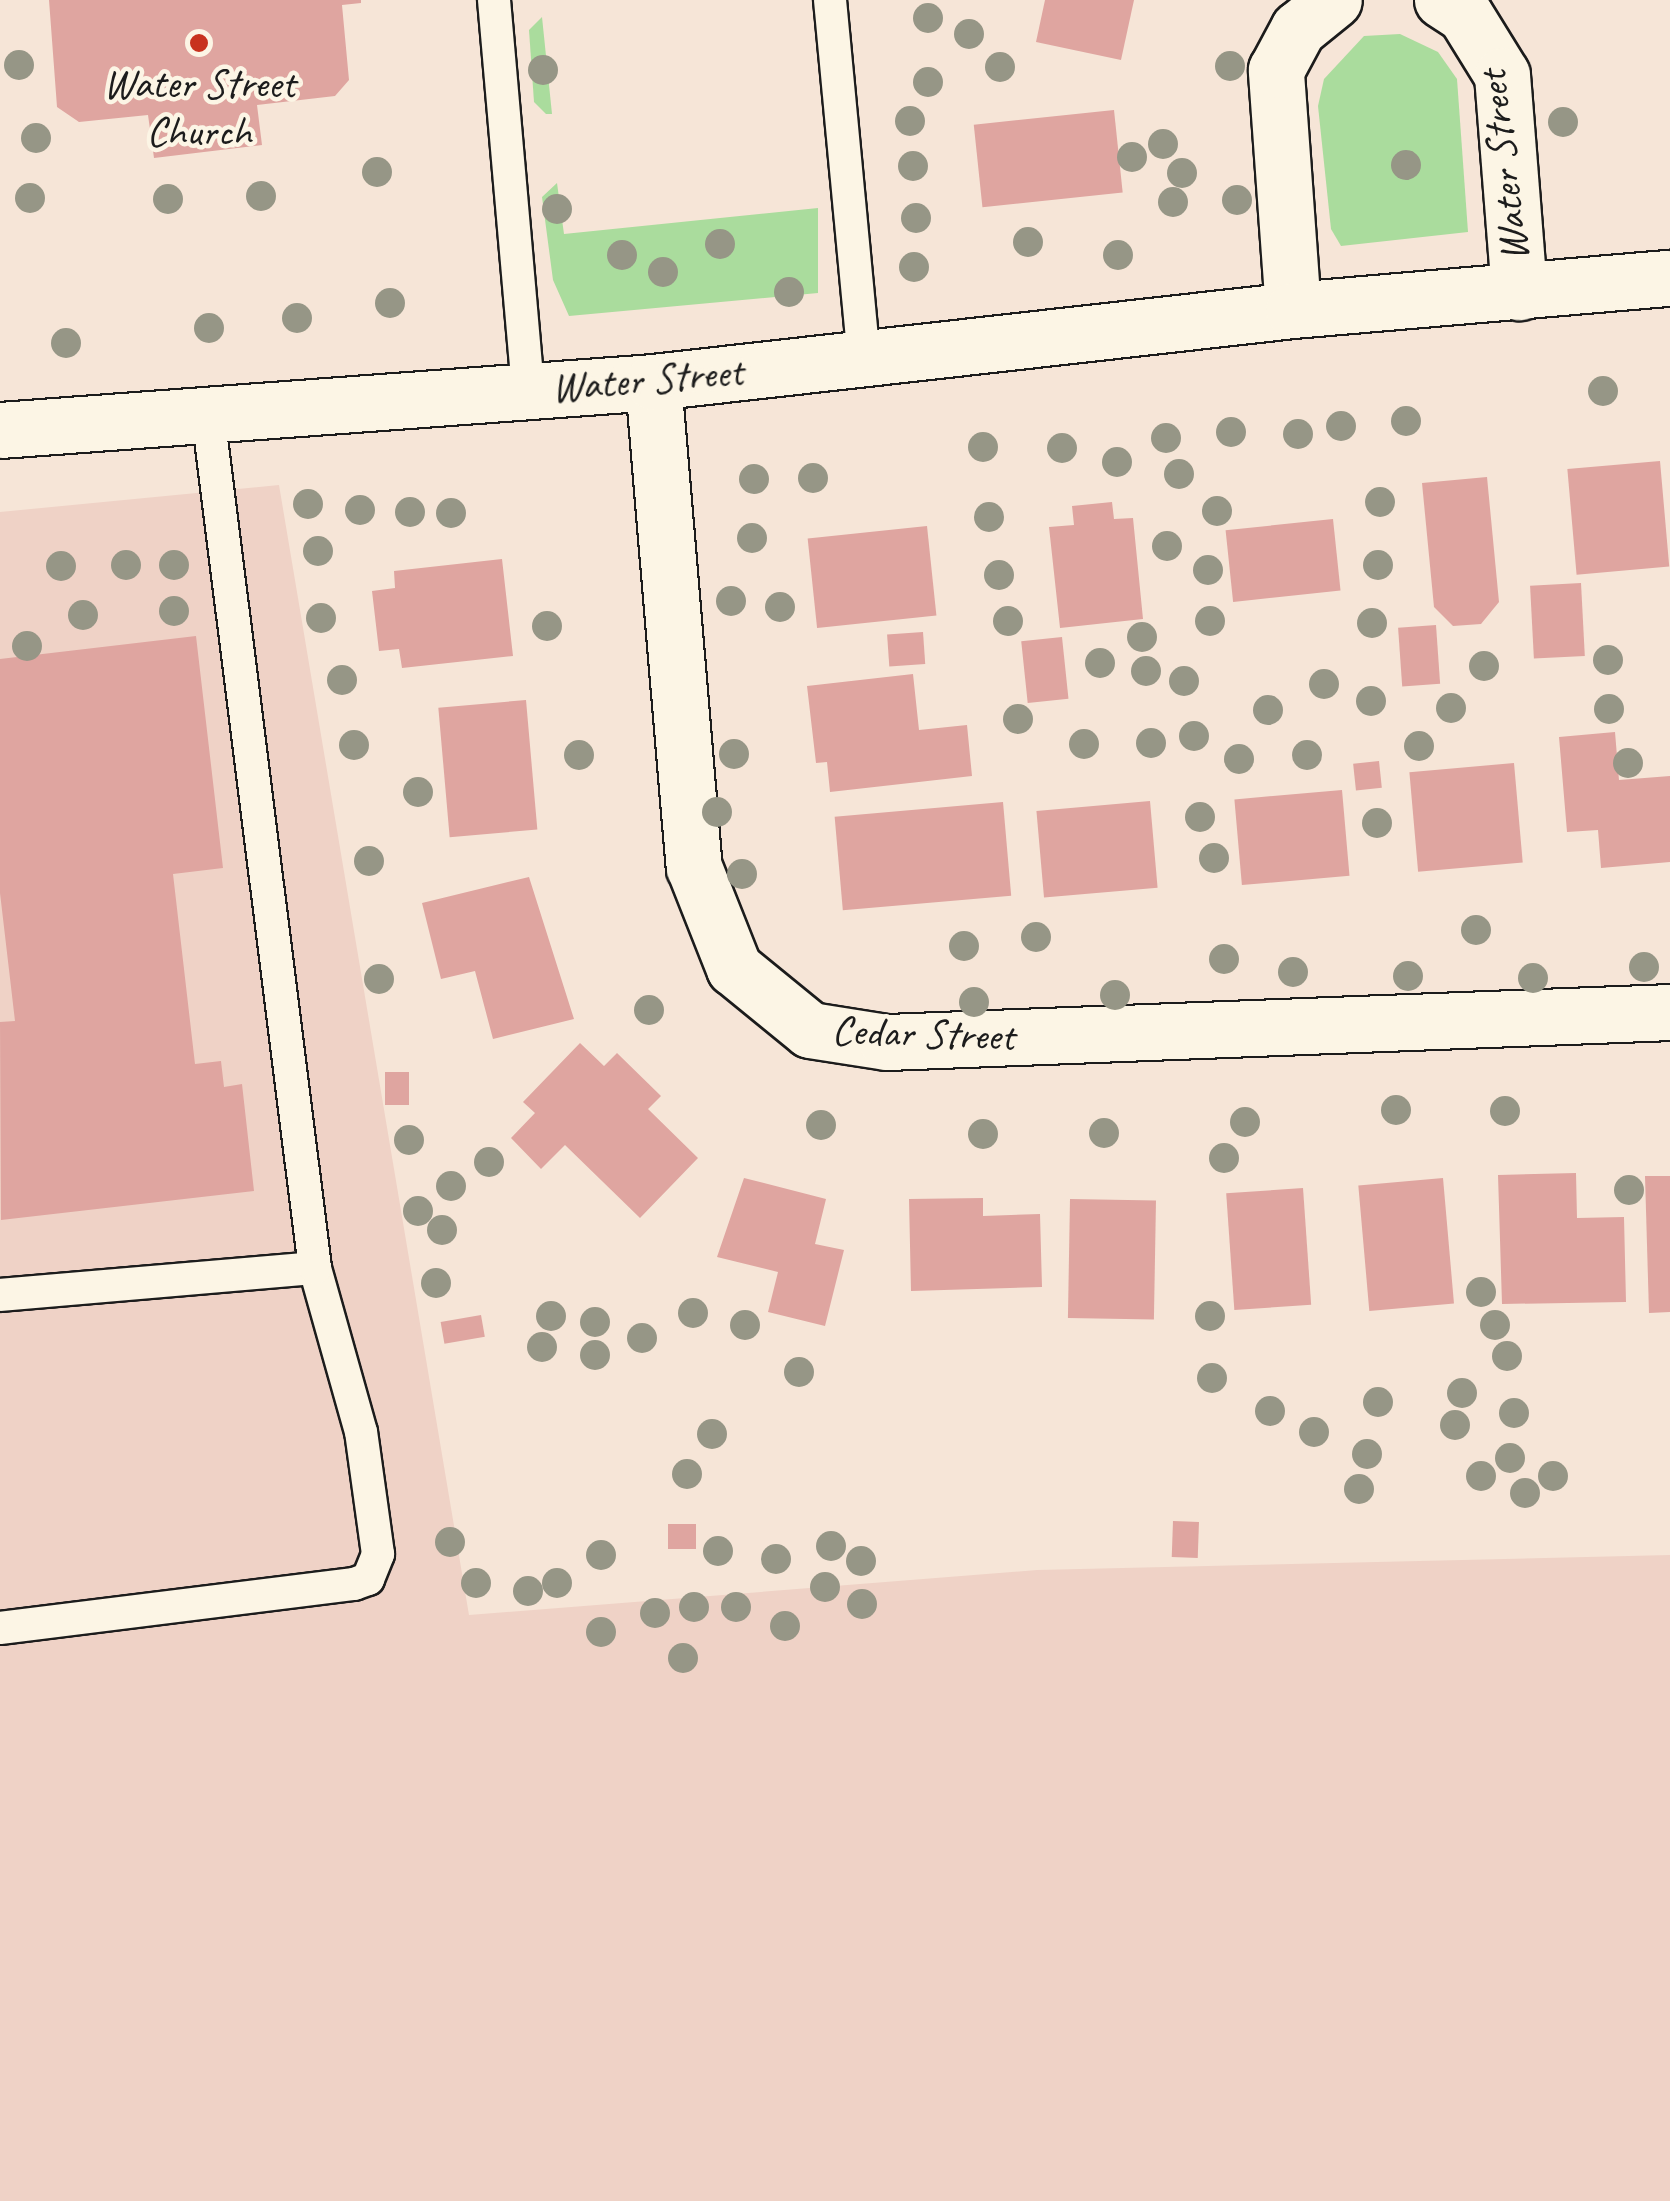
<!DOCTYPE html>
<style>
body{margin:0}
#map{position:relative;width:1670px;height:2201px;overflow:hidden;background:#f6e5d7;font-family:Caveat,sans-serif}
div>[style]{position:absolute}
.built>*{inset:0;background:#efd2c6}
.green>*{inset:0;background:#aadc9d}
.building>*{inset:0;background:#dfa5a0;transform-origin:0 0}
.roads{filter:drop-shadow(2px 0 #1c1c1c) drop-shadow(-2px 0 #1c1c1c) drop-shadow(0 2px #1c1c1c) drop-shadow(0 -2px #1c1c1c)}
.lane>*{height:32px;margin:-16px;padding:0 16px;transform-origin:16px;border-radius:16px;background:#fcf5e5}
.street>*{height:55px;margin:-27.5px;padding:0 27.5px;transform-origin:27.5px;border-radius:27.5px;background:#fcf5e5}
.trees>*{width:30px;height:30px;margin:-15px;border-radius:50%;background:#969686}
.dots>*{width:28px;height:28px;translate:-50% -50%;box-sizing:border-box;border:5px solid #fcf5e5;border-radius:50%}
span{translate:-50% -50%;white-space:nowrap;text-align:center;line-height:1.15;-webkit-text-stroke:9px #fcf5e5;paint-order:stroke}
.poi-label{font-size:42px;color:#1c1c1c}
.street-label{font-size:42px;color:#1c1c1c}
</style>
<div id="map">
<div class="built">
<div style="clip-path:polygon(279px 485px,469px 1615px,1037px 1570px,1670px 1555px,1670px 2201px,0 2201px,0 512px)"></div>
</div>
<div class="green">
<div style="clip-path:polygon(542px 17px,552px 114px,546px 114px,534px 102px,529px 30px)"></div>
<div style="clip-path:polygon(1400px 34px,1438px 52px,1457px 79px,1468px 232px,1341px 246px,1331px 229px,1318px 106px,1324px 79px,1364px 36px)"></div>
<div style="clip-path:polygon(557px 183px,564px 234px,818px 208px,818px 293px,569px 316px,553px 280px,542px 197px)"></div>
</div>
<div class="building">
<div style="clip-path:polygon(49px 0,361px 0,361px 3px,342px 5px,349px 80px,335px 96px,257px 105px,262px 145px,154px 158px,148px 115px,79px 122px,57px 107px)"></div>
<div style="clip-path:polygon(1045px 0,1134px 0,1121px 60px,1036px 42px)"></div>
<div style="left:1114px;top:110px;width:83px;height:141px;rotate:84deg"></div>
<div style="left:1660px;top:461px;width:106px;height:93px;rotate:85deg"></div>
<div style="clip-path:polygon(1487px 477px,1499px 602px,1481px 624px,1453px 626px,1434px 607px,1422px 483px)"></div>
<div style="clip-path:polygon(1112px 502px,1114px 519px,1133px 518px,1143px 619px,1060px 628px,1049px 527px,1074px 525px,1072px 506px)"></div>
<div style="left:1333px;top:519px;width:72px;height:108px;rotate:84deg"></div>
<div style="left:927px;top:526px;width:90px;height:120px;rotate:84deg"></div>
<div style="clip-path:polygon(502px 559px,513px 656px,402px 668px,399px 649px,379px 651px,372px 591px,395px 588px,394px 571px)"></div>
<div style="left:1581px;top:583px;width:73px;height:51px;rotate:87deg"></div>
<div style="left:1436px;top:625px;width:59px;height:38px;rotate:86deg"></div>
<div style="left:923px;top:632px;width:32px;height:36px;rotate:86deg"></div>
<div style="clip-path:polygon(196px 636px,223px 868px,173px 874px,195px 1064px,221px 1061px,224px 1087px,242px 1084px,254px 1191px,1px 1220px,0 1022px,15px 1021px,0 893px,0 659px)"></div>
<div style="left:1062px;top:637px;width:62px;height:41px;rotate:84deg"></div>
<div style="clip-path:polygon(913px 674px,919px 730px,967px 725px,972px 776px,830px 792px,827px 762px,816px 763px,807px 686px)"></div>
<div style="left:526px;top:700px;width:130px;height:88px;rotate:85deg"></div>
<div style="clip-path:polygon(1615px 732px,1619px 780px,1670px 776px,1670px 862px,1601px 868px,1598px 830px,1567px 832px,1559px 737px)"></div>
<div style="left:1379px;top:761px;width:27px;height:26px;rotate:84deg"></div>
<div style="left:1514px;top:763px;width:100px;height:105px;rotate:85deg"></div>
<div style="left:1342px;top:790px;width:86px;height:108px;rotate:85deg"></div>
<div style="left:1150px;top:801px;width:87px;height:114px;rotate:85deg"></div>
<div style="left:1003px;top:802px;width:94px;height:169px;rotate:85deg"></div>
<div style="clip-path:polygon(529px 877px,574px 1019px,493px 1039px,475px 971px,441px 979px,422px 903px)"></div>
<div style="clip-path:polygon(580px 1043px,604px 1066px,617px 1053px,661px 1096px,648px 1109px,698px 1158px,640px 1218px,565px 1145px,541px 1169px,511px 1138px,535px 1113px,523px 1102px)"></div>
<div style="left:385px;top:1072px;width:24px;height:33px"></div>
<div style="clip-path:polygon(1576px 1173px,1577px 1218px,1624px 1217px,1626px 1302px,1502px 1304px,1498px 1175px)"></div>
<div style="clip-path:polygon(1645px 1176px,1670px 1176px,1670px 1312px,1649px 1313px)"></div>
<div style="clip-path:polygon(744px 1178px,826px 1199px,815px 1244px,844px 1250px,825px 1326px,768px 1312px,778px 1272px,717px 1257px)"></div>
<div style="left:1443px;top:1178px;width:126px;height:85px;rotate:85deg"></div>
<div style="left:1303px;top:1188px;width:117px;height:77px;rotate:86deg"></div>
<div style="clip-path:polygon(983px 1198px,983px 1216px,1040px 1214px,1042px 1287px,911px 1291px,909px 1199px)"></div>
<div style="left:1070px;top:1199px;width:86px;height:119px;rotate:1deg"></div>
<div style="left:481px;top:1315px;width:22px;height:41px;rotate:80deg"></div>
<div style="left:1173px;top:1521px;width:26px;height:36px;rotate:2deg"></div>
<div style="left:696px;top:1524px;width:25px;height:28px;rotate:90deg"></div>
</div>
<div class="roads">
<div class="lane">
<div style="left:494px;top:0;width:392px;rotate:85deg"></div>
<div style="left:830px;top:0;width:360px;rotate:84.6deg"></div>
<div style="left:0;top:1295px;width:316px;rotate:-4.9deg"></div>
<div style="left:0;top:1628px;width:357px;rotate:-7.1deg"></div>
<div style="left:354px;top:1584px;width:15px;rotate:-20deg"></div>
<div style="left:368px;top:1579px;width:27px;rotate:-68deg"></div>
<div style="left:378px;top:1554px;width:123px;rotate:-97.9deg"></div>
<div style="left:361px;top:1432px;width:170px;rotate:-105.7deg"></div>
<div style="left:315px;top:1268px;width:860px;rotate:-97.15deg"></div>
</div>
<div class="street">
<div style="left:1442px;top:0;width:27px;rotate:33deg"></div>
<div style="left:1465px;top:15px;width:70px;rotate:58.3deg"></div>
<div style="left:1502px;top:75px;width:218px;rotate:85.5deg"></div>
<div style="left:1293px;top:310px;width:241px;rotate:-94.1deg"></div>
<div style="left:1276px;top:70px;width:47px;rotate:-61.8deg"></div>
<div style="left:1298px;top:29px;width:46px;rotate:-38.9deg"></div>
<div style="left:653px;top:382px;width:487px;rotate:85.2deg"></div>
<div style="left:694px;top:867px;width:109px;rotate:68.4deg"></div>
<div style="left:734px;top:968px;width:98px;rotate:39.2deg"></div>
<div style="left:810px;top:1030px;width:78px;rotate:8.9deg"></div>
<div style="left:887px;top:1042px;width:784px;rotate:-2.19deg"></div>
<div style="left:0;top:430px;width:655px;rotate:-4.2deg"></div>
<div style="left:653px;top:382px;width:644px;rotate:-6.42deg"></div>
<div style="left:1293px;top:310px;width:378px;rotate:-4.9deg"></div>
</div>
</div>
<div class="trees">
<div style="left:928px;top:18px"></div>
<div style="left:969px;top:34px"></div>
<div style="left:19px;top:65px"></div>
<div style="left:1230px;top:66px"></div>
<div style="left:1000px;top:67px"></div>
<div style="left:543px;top:70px"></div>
<div style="left:928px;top:82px"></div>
<div style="left:910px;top:121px"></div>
<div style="left:1563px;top:122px"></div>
<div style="left:36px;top:138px"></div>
<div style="left:1163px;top:144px"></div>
<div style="left:1132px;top:157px"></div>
<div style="left:1406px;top:165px"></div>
<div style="left:913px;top:166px"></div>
<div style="left:377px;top:172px"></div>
<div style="left:1182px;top:173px"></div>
<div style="left:261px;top:196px"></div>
<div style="left:30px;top:198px"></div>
<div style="left:168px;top:199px"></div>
<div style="left:1237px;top:200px"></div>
<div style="left:1173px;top:202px"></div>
<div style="left:557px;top:209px"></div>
<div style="left:916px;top:218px"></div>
<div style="left:1028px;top:242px"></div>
<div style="left:720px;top:244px"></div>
<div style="left:622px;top:255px"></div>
<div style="left:1118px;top:255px"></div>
<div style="left:914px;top:267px"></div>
<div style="left:663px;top:272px"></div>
<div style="left:789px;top:292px"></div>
<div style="left:390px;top:303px"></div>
<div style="left:297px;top:318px"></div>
<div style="left:209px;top:328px"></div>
<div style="left:66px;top:343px"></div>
<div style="left:1603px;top:391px"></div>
<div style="left:1406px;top:421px"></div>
<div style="left:1341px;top:426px"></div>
<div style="left:1231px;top:432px"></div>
<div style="left:1298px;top:434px"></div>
<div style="left:1166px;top:438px"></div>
<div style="left:983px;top:447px"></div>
<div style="left:1062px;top:448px"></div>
<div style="left:1117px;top:462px"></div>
<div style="left:1179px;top:474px"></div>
<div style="left:813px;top:478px"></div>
<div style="left:754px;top:479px"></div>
<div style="left:1380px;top:502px"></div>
<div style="left:308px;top:504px"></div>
<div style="left:360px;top:510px"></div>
<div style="left:1217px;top:511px"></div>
<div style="left:410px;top:512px"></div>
<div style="left:451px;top:513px"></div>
<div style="left:989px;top:517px"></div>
<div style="left:752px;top:538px"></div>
<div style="left:1167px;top:546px"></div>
<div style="left:318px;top:551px"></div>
<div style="left:126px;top:565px"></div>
<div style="left:174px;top:565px"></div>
<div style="left:1378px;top:565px"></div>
<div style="left:61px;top:566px"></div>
<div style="left:1208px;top:570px"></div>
<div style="left:999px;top:575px"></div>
<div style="left:731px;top:601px"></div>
<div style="left:780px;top:607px"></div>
<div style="left:174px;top:611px"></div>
<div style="left:83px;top:615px"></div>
<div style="left:321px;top:618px"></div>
<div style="left:1008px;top:621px"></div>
<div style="left:1210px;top:621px"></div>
<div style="left:1372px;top:623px"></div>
<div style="left:547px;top:626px"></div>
<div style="left:1142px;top:637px"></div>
<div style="left:27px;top:646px"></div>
<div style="left:1608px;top:660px"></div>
<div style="left:1100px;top:663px"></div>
<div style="left:1484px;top:666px"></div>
<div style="left:1146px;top:671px"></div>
<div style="left:342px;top:680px"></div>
<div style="left:1184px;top:681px"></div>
<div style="left:1324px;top:684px"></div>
<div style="left:1371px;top:701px"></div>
<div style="left:1451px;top:708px"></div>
<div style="left:1609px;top:709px"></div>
<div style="left:1268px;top:710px"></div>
<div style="left:1018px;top:719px"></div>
<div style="left:1194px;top:736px"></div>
<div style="left:1151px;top:743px"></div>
<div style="left:1084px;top:744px"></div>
<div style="left:354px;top:745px"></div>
<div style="left:1419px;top:746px"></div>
<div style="left:734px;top:754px"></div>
<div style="left:579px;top:755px"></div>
<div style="left:1307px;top:755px"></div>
<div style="left:1239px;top:759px"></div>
<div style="left:1628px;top:763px"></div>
<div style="left:418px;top:792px"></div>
<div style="left:717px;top:812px"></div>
<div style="left:1200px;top:817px"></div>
<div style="left:1377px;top:823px"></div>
<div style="left:1214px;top:858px"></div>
<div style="left:369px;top:861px"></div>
<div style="left:742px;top:874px"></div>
<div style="left:1476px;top:930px"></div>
<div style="left:1036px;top:937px"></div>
<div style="left:964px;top:946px"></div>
<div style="left:1224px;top:959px"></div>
<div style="left:1644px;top:967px"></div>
<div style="left:1293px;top:972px"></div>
<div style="left:1408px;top:976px"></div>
<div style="left:1533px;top:978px"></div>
<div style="left:379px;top:979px"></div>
<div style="left:1115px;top:995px"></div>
<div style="left:974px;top:1002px"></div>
<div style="left:649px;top:1010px"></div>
<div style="left:1396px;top:1110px"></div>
<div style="left:1505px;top:1111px"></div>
<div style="left:1245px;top:1122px"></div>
<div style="left:821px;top:1125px"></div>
<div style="left:1104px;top:1133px"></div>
<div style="left:983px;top:1134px"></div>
<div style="left:409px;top:1140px"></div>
<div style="left:1224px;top:1158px"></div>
<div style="left:489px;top:1162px"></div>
<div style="left:451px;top:1186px"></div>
<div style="left:1629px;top:1190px"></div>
<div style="left:418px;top:1211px"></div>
<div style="left:442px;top:1230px"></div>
<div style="left:436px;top:1283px"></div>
<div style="left:1481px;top:1292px"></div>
<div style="left:693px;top:1313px"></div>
<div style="left:551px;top:1316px"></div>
<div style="left:1210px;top:1316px"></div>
<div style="left:595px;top:1322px"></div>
<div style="left:745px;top:1325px"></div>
<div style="left:1495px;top:1325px"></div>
<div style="left:642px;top:1338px"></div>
<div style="left:542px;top:1347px"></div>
<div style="left:595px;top:1355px"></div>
<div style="left:1507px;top:1356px"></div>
<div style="left:799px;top:1372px"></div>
<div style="left:1212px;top:1378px"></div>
<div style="left:1462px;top:1393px"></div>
<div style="left:1378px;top:1402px"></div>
<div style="left:1270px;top:1411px"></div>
<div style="left:1514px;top:1413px"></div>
<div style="left:1455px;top:1425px"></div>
<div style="left:1314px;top:1432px"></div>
<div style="left:712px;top:1434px"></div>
<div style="left:1367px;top:1454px"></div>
<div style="left:1510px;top:1458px"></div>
<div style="left:687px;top:1474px"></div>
<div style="left:1481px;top:1476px"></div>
<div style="left:1553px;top:1476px"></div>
<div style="left:1359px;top:1489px"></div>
<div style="left:1525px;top:1493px"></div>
<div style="left:450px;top:1542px"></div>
<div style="left:831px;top:1546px"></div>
<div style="left:718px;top:1551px"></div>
<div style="left:601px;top:1555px"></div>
<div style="left:776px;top:1559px"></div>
<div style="left:861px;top:1561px"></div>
<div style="left:476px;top:1583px"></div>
<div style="left:557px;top:1583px"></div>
<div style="left:825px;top:1587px"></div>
<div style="left:528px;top:1591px"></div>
<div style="left:862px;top:1604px"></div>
<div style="left:694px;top:1607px"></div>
<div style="left:736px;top:1607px"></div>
<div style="left:655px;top:1613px"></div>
<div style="left:785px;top:1626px"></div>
<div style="left:601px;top:1632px"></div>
<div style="left:683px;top:1658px"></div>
</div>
<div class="dots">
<div style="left:199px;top:43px;background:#c8321e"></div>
</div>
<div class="poi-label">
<span style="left:199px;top:108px">Water Street<br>Church</span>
</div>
<div class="street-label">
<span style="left:1504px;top:166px;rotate:-97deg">Water Street</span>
<span style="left:647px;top:380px;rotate:-5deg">Water Street</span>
<span style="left:923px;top:1034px;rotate:2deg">Cedar Street</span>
</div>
</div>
